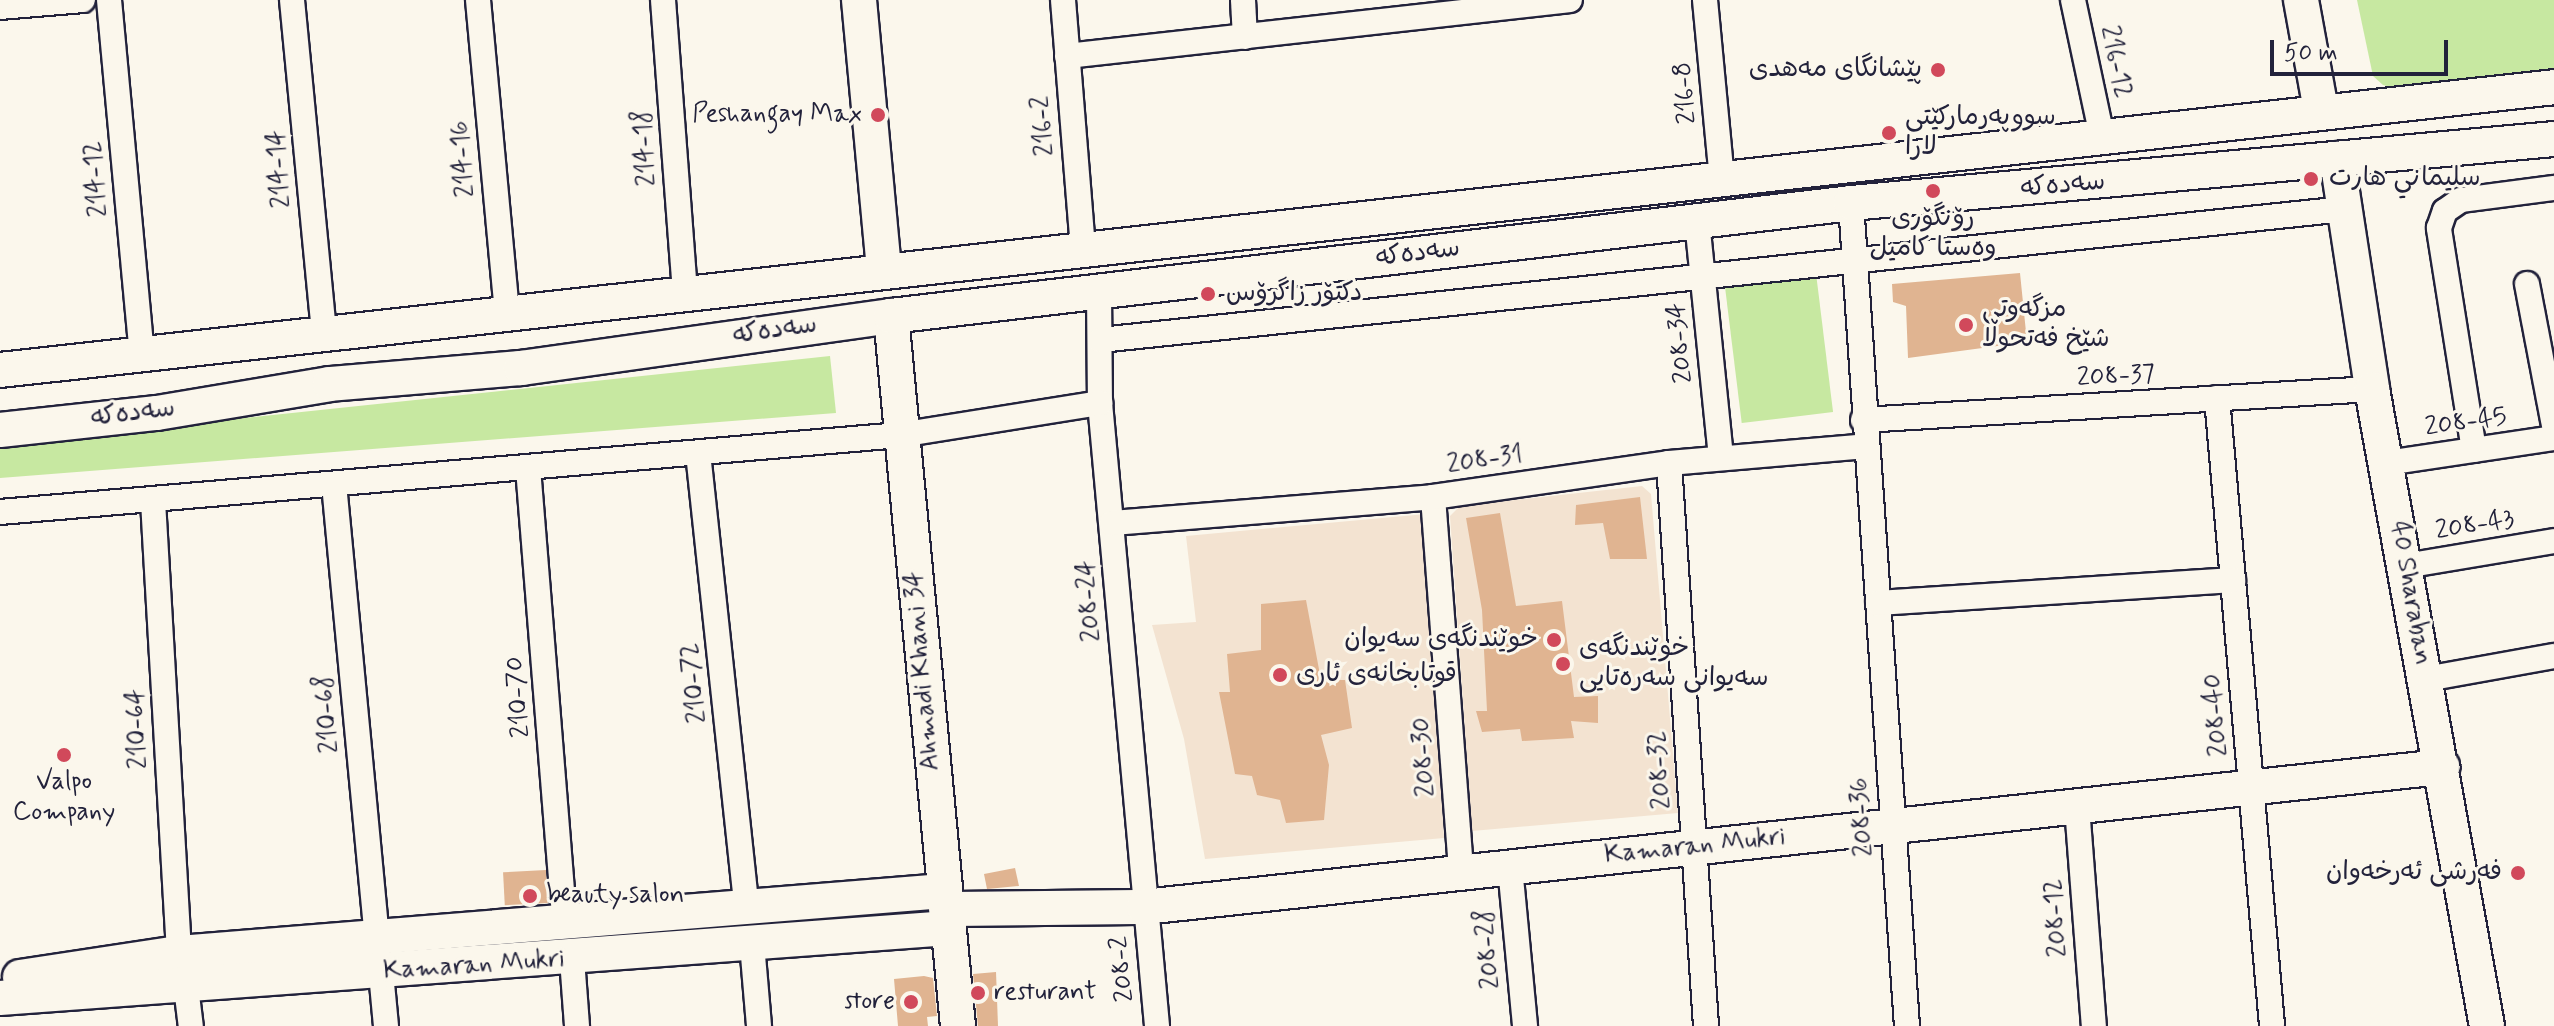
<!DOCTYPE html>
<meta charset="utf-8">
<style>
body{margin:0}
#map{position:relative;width:2554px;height:1026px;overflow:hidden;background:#fbf7ec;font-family:Mynerve,"Playpen Sans Arabic",sans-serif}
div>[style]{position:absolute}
.built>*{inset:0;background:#f3e3d1}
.green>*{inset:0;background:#c7e8a1;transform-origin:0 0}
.building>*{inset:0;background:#e0b491;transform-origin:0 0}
.roads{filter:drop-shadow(2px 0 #22223b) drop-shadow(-2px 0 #22223b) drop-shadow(0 2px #22223b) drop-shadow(0 -2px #22223b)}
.street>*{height:24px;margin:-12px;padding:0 12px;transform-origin:12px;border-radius:12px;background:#fbf7ec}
.secondary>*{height:34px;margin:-17px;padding:0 17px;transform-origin:17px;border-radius:17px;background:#fbf7ec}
.dots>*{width:22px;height:22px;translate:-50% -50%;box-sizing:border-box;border:4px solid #fbf7ec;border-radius:50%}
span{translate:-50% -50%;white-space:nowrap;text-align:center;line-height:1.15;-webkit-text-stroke:6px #fbf7ec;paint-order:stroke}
.street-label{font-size:26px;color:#22223b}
.poi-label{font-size:26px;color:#22223b}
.right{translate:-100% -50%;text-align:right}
.left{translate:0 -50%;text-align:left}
.scale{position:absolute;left:2270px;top:40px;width:178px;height:36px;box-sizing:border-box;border:4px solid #22223b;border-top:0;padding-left:10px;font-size:24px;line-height:28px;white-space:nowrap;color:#22223b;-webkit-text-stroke:6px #fbf7ec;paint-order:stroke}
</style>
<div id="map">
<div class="built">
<div style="clip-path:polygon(1642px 486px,1651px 494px,1678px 813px,1472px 831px,1450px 516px,1460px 506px)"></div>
<div style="clip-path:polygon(1426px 514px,1444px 838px,1205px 859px,1184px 739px,1152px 625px,1196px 622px,1186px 536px)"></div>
</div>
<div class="green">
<div style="clip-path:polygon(2357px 0,2554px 0,2554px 70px,2398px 89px,2383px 85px,2373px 76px)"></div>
<div style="left:1815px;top:265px;width:148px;height:92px;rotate:83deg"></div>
<div style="clip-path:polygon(830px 356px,836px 413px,0 478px,0 444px)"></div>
</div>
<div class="building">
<div style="clip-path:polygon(2020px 273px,2027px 342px,1908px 358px,1906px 306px,1893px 302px,1892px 284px)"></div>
<div style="clip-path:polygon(1640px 497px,1647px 559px,1610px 559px,1603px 523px,1575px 525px,1576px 505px)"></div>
<div style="clip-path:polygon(1500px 513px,1516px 606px,1562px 601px,1574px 697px,1598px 696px,1598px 723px,1571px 721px,1574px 738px,1522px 741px,1520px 729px,1482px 732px,1476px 711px,1487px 711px,1482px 610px,1466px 518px)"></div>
<div style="clip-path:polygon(1306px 600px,1321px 680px,1345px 680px,1352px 728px,1321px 735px,1329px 765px,1324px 820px,1286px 823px,1280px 800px,1257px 795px,1252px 776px,1235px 774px,1219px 692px,1230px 692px,1227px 654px,1261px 650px,1261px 604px)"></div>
<div style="clip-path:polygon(1015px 868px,1019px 886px,987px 889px,984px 874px)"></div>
<div style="left:546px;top:870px;width:33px;height:43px;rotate:87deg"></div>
<div style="clip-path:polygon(996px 972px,998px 1026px,978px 1026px,973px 974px)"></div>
<div style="clip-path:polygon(924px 976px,933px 978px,937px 1016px,927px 1017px,928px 1026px,898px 1026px,894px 979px)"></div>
</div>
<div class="roads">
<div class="street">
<div style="left:109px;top:0;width:356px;rotate:84.7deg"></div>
<div style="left:292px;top:0;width:335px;rotate:84.5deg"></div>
<div style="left:478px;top:0;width:313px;rotate:84.7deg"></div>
<div style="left:663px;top:0;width:293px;rotate:85.7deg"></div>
<div style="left:1063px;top:0;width:248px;rotate:85.4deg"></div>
<div style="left:1243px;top:0;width:37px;rotate:87deg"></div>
<div style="left:1705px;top:0;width:181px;rotate:84.6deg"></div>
<div style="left:2073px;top:0;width:139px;rotate:78deg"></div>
<div style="left:0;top:7px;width:83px;rotate:-4.8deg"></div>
<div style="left:1067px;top:56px;width:506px;rotate:-6.35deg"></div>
<div style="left:1851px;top:203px;width:825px;rotate:86.11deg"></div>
<div style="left:1697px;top:221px;width:238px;rotate:84.2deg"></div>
<div style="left:2527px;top:284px;width:145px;rotate:79.2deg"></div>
<div style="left:1099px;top:291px;width:112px;rotate:89.5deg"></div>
<div style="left:1100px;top:403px;width:626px;rotate:84.77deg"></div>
<div style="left:1100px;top:340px;width:1252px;rotate:-6.01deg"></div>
<div style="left:2217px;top:398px;width:630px;rotate:84.99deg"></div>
<div style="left:1863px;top:420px;width:510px;rotate:-3.49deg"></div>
<div style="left:2474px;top:450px;width:225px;rotate:-99deg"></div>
<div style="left:2439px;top:228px;width:18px;rotate:-71deg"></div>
<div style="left:2445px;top:211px;width:19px;rotate:-35deg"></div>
<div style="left:2461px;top:200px;width:94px;rotate:-7.4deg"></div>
<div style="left:698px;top:453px;width:458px;rotate:83.9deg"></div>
<div style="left:1669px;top:463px;width:564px;rotate:86.24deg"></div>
<div style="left:2386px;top:463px;width:170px;rotate:-8.5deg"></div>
<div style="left:528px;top:468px;width:457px;rotate:85.4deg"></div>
<div style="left:334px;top:484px;width:457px;rotate:84.6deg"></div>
<div style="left:1433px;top:497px;width:375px;rotate:85.7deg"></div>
<div style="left:153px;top:501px;width:453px;rotate:86.7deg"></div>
<div style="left:0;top:512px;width:903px;rotate:-4.89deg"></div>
<div style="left:900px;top:435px;width:203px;rotate:-9.1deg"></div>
<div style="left:1112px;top:523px;width:322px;rotate:-4.6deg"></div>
<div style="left:1433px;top:497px;width:238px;rotate:-8.2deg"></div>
<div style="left:1669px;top:463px;width:198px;rotate:-4.9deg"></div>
<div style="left:2405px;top:566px;width:151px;rotate:-9.5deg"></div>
<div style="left:1878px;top:603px;width:356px;rotate:-3.7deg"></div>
<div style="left:2426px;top:679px;width:130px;rotate:-10.2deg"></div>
<div style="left:2077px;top:807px;width:220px;rotate:85.6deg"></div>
<div style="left:1510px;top:867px;width:160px;rotate:84.6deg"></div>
<div style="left:752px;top:944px;width:82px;rotate:85.1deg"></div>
<div style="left:572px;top:959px;width:67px;rotate:85.7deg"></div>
<div style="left:381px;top:973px;width:53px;rotate:84.6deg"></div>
<div style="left:186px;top:987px;width:39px;rotate:83deg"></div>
</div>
<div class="secondary">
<div style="left:859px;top:0;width:270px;rotate:84.7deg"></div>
<div style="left:2301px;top:0;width:112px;rotate:79.7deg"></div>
<div style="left:2337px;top:159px;width:233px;rotate:81.3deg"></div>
<div style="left:2372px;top:389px;width:647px;rotate:79.77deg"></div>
<div style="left:891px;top:316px;width:713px;rotate:84.61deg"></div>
<div style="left:0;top:370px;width:2570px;rotate:-6.32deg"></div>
<div style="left:0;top:430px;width:158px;rotate:-6.2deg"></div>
<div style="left:157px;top:413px;width:175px;rotate:-9.5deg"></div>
<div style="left:330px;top:384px;width:192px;rotate:-4.8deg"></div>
<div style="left:521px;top:368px;width:374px;rotate:-8deg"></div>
<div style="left:891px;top:316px;width:967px;rotate:-6.71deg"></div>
<div style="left:1851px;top:203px;width:706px;rotate:-5.2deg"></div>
<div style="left:946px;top:909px;width:198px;rotate:-0.6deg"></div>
<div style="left:1144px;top:907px;width:1306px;rotate:-6.16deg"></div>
<div style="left:20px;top:977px;width:161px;rotate:-8.6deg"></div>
<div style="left:179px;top:953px;width:767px;rotate:-4.64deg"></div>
<div style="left:0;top:998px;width:951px;rotate:-4.22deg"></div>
</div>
</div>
<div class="dots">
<div style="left:1938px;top:70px;background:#d1495b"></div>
<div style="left:878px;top:115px;background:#d1495b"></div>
<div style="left:1889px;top:133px;background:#d1495b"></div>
<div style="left:2311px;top:179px;background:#d1495b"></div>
<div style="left:1933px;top:191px;background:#d1495b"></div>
<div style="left:1208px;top:294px;background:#d1495b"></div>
<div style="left:1966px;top:325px;background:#d1495b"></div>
<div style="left:1554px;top:640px;background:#d1495b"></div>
<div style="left:1563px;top:664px;background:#d1495b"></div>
<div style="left:1280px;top:675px;background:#d1495b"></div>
<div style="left:64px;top:755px;background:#d1495b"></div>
<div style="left:2518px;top:873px;background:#d1495b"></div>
<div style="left:530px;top:896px;background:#d1495b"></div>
<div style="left:978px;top:993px;background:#d1495b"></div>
<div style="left:911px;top:1002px;background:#d1495b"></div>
</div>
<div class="street-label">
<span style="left:2115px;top:62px;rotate:78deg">216-12</span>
<span style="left:1686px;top:93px;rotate:-95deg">216-8</span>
<span style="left:1044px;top:126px;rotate:-95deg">216-2</span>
<span style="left:646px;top:148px;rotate:-94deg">214-18</span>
<span style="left:464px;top:159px;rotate:-95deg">214-16</span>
<span style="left:280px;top:169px;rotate:-95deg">214-14</span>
<span style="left:97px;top:179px;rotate:-95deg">214-12</span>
<span style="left:2063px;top:186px;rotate:-5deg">سەدەکە</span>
<span style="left:1418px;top:254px;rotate:-7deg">سەدەکە</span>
<span style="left:775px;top:331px;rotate:-8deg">سەدەکە</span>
<span style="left:1681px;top:343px;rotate:-96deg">208-34</span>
<span style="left:2116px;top:377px;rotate:-3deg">208-37</span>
<span style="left:133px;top:414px;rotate:-7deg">سەدەکە</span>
<span style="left:2466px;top:423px;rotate:-8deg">208-45</span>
<span style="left:1485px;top:461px;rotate:-8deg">208-31</span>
<span style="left:2475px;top:526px;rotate:-9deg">208-43</span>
<span style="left:2410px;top:593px;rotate:80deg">40 Sharaban</span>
<span style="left:1090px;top:601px;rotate:-95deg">208-24</span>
<span style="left:923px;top:671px;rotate:-95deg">Ahmadi Khani 34</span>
<span style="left:695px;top:683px;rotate:-96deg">210-72</span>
<span style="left:519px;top:697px;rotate:-95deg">210-70</span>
<span style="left:328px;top:714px;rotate:-95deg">210-68</span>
<span style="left:2217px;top:715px;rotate:-95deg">208-40</span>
<span style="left:138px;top:729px;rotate:-93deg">210-64</span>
<span style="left:1425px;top:757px;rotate:-94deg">208-30</span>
<span style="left:1661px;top:770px;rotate:-94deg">208-32</span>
<span style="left:1863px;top:817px;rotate:-94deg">208-36</span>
<span style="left:1695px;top:847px;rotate:-6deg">Kamaran Mukri</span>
<span style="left:2057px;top:918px;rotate:-94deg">208-12</span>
<span style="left:1489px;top:949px;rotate:-95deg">208-28</span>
<span style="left:474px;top:966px;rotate:-4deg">Kamaran Mukri</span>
<span style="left:1123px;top:969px;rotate:-96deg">208-2</span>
</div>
<div class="poi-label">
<span class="right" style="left:1922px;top:70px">پێشانگای مەهدی</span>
<span class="right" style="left:862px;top:115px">Peshangay Max</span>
<span class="left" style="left:1905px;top:133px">سووپەرمارکێتی<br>لارا</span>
<span class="left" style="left:2329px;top:179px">سليماني هارت</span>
<span style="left:1933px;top:234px">رۆنگۆری<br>وەستا کامیل</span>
<span class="left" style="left:1226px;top:294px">دکتۆر زاگرۆس</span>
<span class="left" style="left:1982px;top:325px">مزگەوتی<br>شێخ فەتحوڵا</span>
<span class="right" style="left:1538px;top:640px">خوێندنگەی سەیوان</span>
<span class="left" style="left:1579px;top:664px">خوێندنگەی<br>سەیوانی سەرەتایی</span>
<span class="left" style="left:1296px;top:675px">قوتابخانەی ئاری</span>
<span style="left:64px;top:798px">Valpo<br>Company</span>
<span class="right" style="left:2502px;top:873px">فەرشی ئەرخەوان</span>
<span class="left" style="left:546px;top:896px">beauty salon</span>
<span class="left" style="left:994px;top:993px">resturant</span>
<span class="right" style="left:895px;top:1002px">store</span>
</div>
<div class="scale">50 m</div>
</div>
